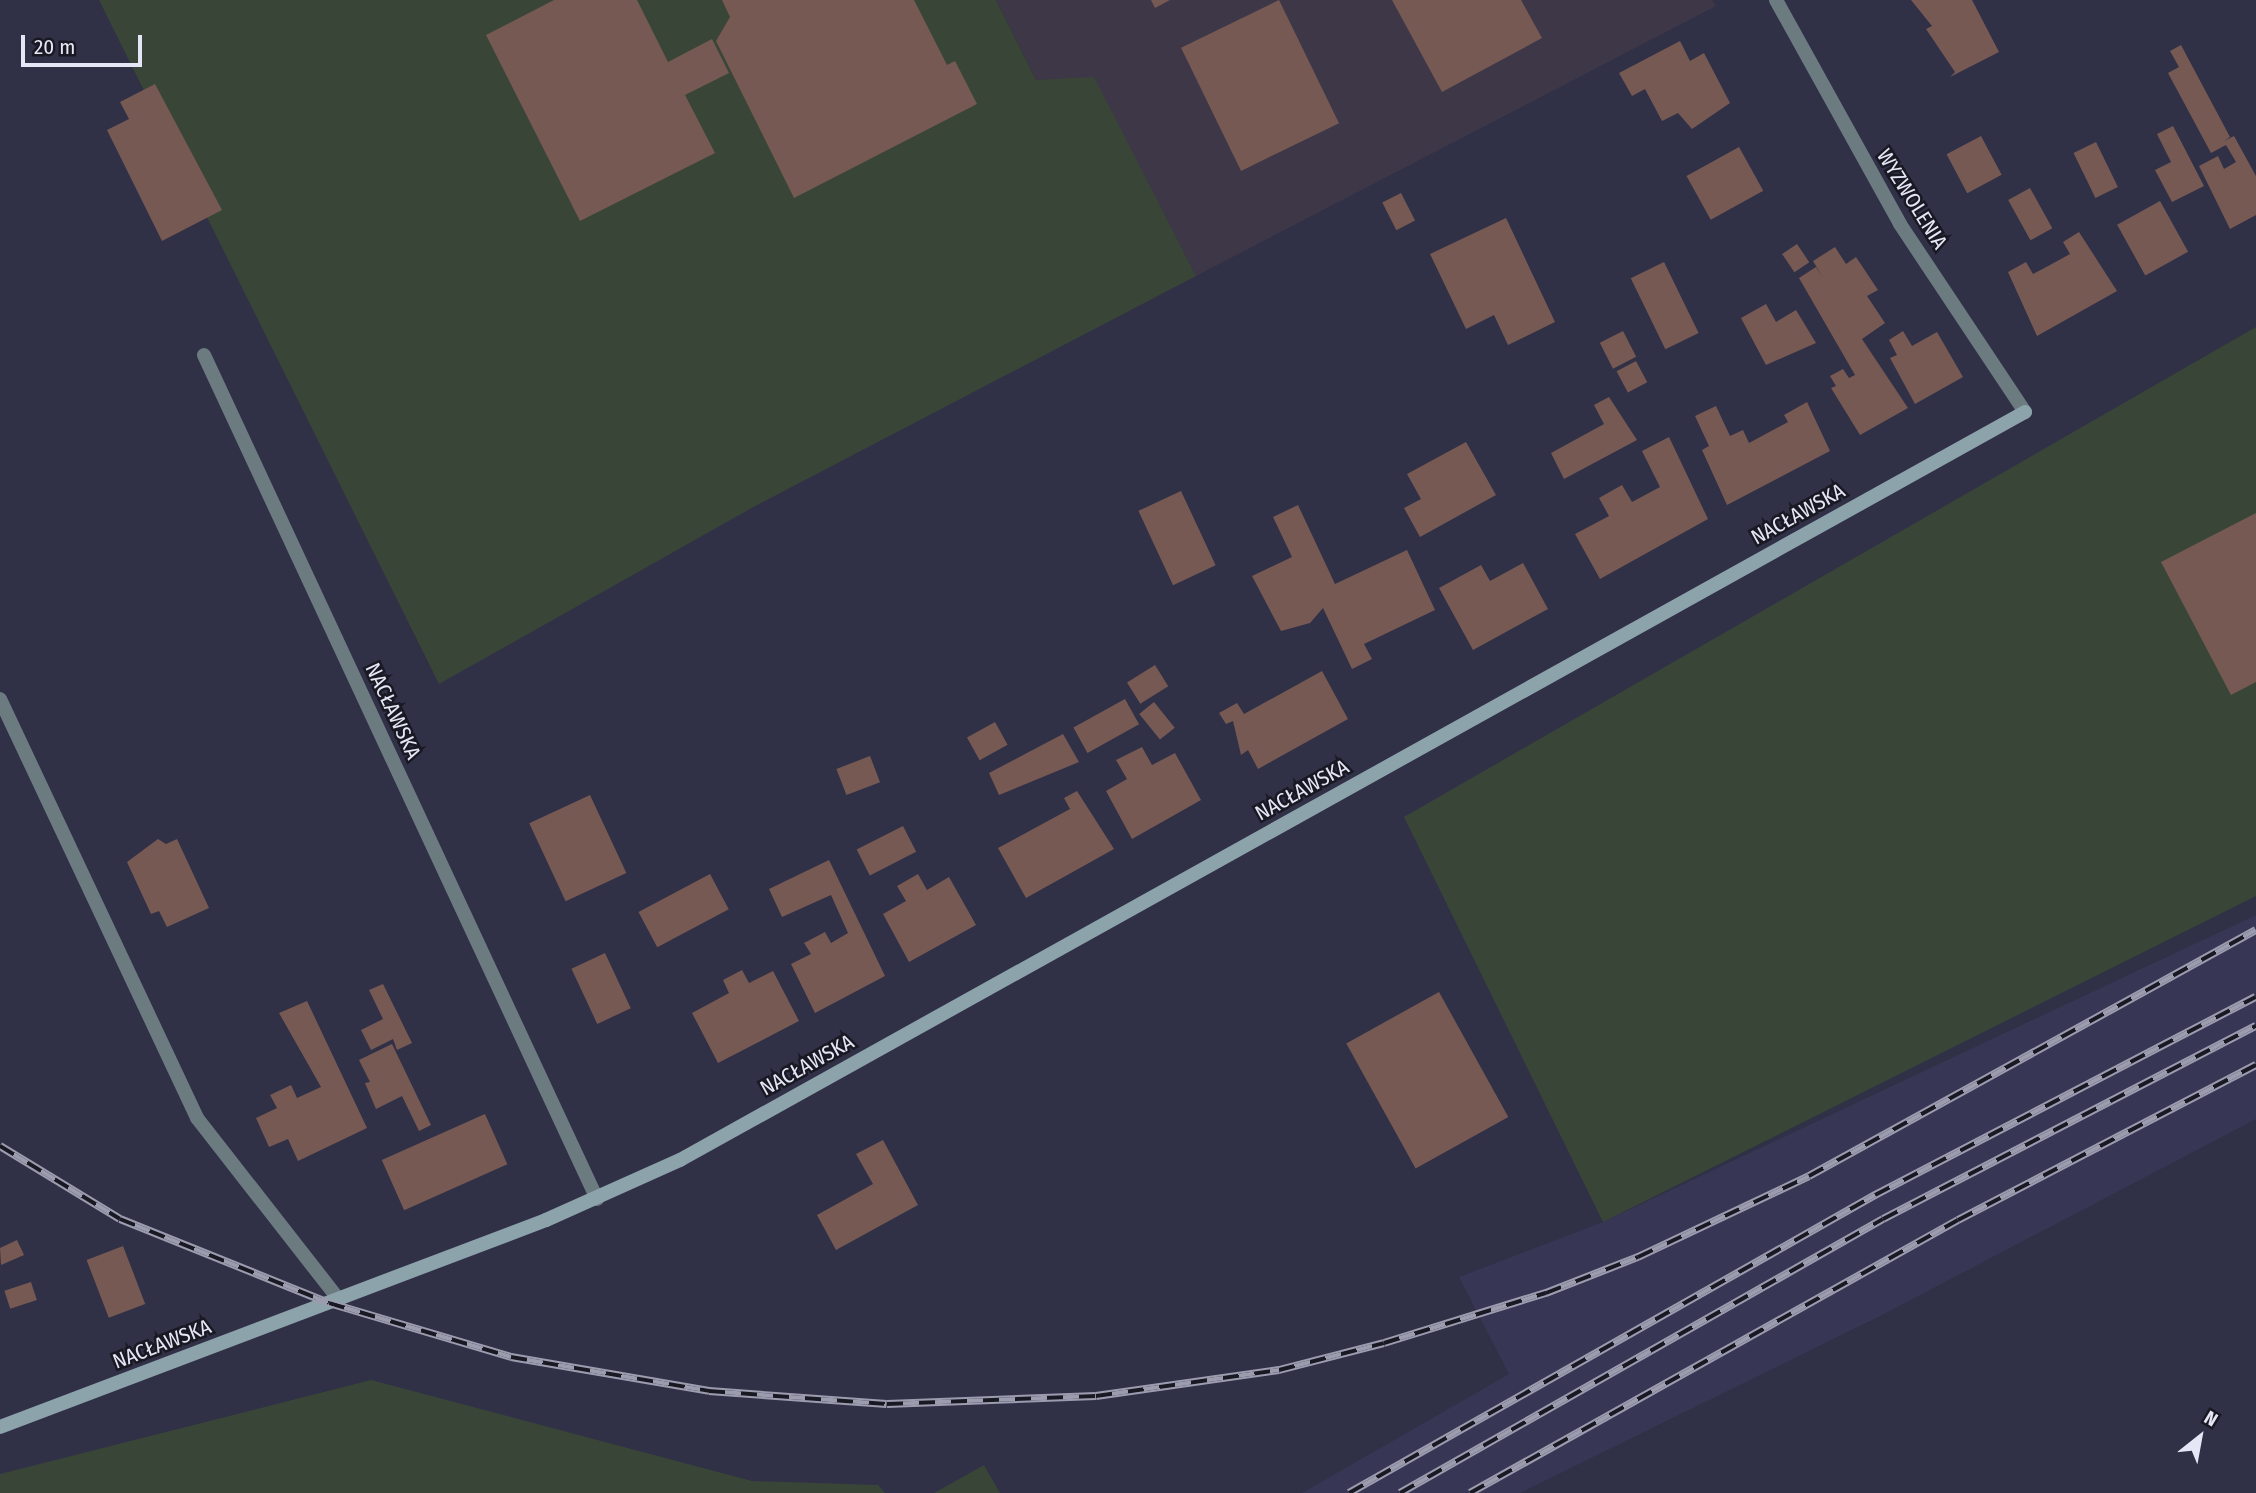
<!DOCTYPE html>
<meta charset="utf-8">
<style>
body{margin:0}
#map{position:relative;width:2256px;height:1493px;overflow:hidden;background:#303047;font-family:"Fira Sans Condensed",sans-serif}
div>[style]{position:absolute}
.built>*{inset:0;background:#373654}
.education>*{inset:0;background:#3d3748}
.green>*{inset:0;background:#394637}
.building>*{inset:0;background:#775953;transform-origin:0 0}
.lane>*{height:14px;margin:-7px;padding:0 7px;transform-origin:7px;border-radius:7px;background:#6c7b80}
.street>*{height:14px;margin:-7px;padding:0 7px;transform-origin:7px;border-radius:7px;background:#6c7b80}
.secondary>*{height:14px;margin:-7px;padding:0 7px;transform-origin:7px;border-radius:7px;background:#8ca3ab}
.rail>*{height:8px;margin-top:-4px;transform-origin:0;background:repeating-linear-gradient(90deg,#191924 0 16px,#9c9caf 0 32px);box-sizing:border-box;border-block:2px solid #9c9caf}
span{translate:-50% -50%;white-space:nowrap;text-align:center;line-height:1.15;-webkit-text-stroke:5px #191924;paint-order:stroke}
.street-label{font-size:21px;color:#e6e7f6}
.north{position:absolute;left:2165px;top:1402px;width:70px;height:70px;-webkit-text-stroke:5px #191924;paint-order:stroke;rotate:31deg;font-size:19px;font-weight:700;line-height:28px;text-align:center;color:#e6e7f6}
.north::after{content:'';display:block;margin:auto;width:24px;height:32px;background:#e6e7f6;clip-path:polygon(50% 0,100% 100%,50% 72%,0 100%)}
.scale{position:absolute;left:21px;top:35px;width:121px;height:32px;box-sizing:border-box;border:4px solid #e6e7f6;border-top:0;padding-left:9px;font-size:21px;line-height:24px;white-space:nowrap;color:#e6e7f6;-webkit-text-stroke:5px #191924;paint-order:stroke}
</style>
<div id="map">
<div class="built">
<div style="clip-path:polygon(2256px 915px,2256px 1119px,1882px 1315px,1520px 1493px,1302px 1493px,1509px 1374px,1459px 1277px,1603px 1222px)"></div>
</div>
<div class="education">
<div style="clip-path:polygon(996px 0,1712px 0,1716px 6px,1196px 276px,1128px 145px,1036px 80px)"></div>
</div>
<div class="green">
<div style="clip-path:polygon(99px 0,996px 0,1036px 80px,1094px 77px,1196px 276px,757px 505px,439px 684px)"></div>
<div style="clip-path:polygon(2256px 327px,2256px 896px,1603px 1222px,1404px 817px)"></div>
<div style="clip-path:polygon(371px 1380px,752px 1481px,878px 1485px,885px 1493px,0 1493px,0 1474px)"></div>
<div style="clip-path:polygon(984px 1465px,1000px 1493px,934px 1493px)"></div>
</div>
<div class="building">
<div style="clip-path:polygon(554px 0,637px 0,668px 62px,712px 39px,729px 73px,685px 95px,715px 153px,580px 221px,486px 35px)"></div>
<div style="clip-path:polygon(722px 0,914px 0,947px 65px,955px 61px,977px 104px,794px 198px,716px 41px,730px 17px)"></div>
<div style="clip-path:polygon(1151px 0,1170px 0,1155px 8px)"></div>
<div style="left:1279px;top:0;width:137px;height:109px;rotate:64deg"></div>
<div style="clip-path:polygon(1392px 0,1521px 0,1542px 38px,1442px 92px)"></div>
<div style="clip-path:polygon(1911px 0,1972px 0,1999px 52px,1950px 77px,1955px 72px,1926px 29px,1932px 26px)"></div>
<div style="clip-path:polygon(1680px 41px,1690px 61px,1704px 53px,1730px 103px,1692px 129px,1678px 113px,1662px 121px,1645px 89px,1632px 96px,1619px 73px)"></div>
<div style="clip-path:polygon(2181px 45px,2230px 137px,2224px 141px,2234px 136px,2256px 176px,2256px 215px,2230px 229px,2199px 166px,2218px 156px,2224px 169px,2236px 162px,2226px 145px,2211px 153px,2168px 73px,2179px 67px,2170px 51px)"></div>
<div style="clip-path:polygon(155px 84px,222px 210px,162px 241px,107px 130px,129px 119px,120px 102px)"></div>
<div style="clip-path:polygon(2173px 126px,2204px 186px,2172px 202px,2155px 170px,2171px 162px,2157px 134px)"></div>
<div style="left:1981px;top:136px;width:44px;height:39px;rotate:62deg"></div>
<div style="left:2096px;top:142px;width:50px;height:25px;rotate:64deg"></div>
<div style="left:1739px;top:147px;width:50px;height:60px;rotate:61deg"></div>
<div style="left:2030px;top:188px;width:46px;height:25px;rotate:61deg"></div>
<div style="left:1401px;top:193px;width:31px;height:21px;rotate:63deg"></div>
<div style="left:2160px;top:201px;width:58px;height:49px;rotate:61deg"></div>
<div style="clip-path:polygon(1506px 218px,1555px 322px,1508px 345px,1494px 315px,1466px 329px,1430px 254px)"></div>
<div style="clip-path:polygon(2079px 232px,2117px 291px,2037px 336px,2008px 272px,2026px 262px,2033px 274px,2050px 265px,2070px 254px,2063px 242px)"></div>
<div style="left:1797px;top:244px;width:22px;height:18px;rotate:56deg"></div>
<div style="clip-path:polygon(1835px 247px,1846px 264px,1856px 257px,1878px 290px,1867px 296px,1885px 323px,1862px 339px,1908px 408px,1860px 435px,1831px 388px,1836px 386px,1830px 376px,1843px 369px,1849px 378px,1855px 375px,1799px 278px,1816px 267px,1823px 278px,1813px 261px)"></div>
<div style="left:1664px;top:262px;width:79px;height:37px;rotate:64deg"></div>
<div style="clip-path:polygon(1766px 304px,1776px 322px,1796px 310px,1816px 343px,1766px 365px,1741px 318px)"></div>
<div style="left:1623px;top:331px;width:29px;height:26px;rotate:63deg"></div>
<div style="clip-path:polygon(1903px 331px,1912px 346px,1937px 332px,1963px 377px,1915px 404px,1890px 358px,1897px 355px,1889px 340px)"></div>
<div style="left:1636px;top:361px;width:24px;height:22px;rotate:62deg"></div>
<div style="clip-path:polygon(1609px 397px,1637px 440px,1564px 479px,1551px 453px,1604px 424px,1594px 405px)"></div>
<div style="clip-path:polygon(1807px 402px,1830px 451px,1727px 505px,1702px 450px,1709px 446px,1695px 416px,1716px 406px,1730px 436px,1743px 430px,1749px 443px,1788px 422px,1784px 415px)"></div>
<div style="clip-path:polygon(1669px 437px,1708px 519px,1600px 579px,1575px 534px,1609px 516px,1599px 498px,1622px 485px,1632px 502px,1660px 487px,1642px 451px)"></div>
<div style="clip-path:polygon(1466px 442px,1496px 495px,1420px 537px,1404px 508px,1421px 499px,1407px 474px)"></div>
<div style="left:1181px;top:491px;width:82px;height:47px;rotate:65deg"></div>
<div style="clip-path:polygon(1298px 505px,1335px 584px,1407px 550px,1435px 610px,1364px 644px,1372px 659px,1352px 669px,1323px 608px,1310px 623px,1281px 631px,1252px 576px,1292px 557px,1273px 517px)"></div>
<div style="clip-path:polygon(2256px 513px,2256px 682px,2231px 695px,2161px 562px)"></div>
<div style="clip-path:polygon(1523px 563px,1548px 609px,1473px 650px,1439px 588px,1481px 565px,1490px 581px)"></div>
<div style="left:1155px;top:665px;width:25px;height:33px;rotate:58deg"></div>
<div style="clip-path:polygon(1322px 671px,1348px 719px,1258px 769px,1248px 750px,1241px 755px,1233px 721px,1226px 724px,1219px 713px,1237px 703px,1244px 714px)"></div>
<div style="left:1125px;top:699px;width:29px;height:59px;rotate:61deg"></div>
<div style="left:1154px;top:702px;width:33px;height:19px;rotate:51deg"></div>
<div style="left:995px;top:722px;width:26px;height:32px;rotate:61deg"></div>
<div style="clip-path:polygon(1063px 734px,1079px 762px,999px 795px,989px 773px)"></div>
<div style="clip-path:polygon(1142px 747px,1152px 765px,1175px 753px,1201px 800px,1132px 839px,1106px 791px,1127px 779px,1116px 760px)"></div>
<div style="left:870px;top:756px;width:28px;height:36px;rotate:69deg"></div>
<div style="clip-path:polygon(1077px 791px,1114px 849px,1026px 898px,998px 848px,1070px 809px,1064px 798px)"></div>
<div style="left:590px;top:795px;width:86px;height:67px;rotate:65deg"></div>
<div style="left:903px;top:826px;width:29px;height:52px;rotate:63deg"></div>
<div style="clip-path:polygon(158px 839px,166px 844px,177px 839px,209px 908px,167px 927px,159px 911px,151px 914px,127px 862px)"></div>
<div style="clip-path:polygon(829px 860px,885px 976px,815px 1013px,791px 964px,811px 954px,804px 943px,825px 932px,831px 943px,848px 933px,831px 895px,782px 917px,769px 889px)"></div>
<div style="left:710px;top:874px;width:40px;height:81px;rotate:62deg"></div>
<div style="clip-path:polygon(918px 874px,927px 890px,949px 877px,976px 925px,909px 962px,883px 914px,906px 901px,897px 886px)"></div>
<div style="left:605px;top:953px;width:61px;height:37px;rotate:65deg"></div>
<div style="clip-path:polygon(742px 970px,749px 983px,773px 971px,799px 1021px,718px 1063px,692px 1013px,729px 993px,723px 980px)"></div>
<div style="clip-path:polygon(383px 984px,412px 1043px,397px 1050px,393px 1039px,371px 1050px,361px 1030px,383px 1019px,369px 990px)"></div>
<div style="left:1439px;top:992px;width:143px;height:106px;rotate:61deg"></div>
<div style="clip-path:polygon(307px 1001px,367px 1128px,298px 1161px,288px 1139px,269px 1147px,256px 1118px,277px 1108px,270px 1095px,291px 1085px,297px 1098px,321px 1087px,279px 1013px)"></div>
<div style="clip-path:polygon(392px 1044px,431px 1125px,419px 1131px,402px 1096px,376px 1109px,365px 1083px,370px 1082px,359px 1060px)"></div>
<div style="left:485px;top:1114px;width:55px;height:113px;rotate:66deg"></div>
<div style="clip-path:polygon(883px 1140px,918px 1205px,836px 1250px,817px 1215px,873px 1184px,856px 1154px)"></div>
<div style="clip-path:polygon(17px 1240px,24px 1255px,1px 1265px,0 1248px)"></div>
<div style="left:123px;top:1246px;width:62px;height:39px;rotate:69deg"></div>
<div style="left:31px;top:1282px;width:19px;height:28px;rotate:72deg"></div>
</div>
<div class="lane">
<div style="left:204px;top:355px;width:931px;rotate:65.03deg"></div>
</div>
<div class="street">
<div style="left:1776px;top:0;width:256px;rotate:61deg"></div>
<div style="left:1900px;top:224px;width:226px;rotate:56.4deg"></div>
<div style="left:0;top:699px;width:463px;rotate:64.8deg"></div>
<div style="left:197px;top:1118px;width:231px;rotate:52deg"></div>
</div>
<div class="secondary">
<div style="left:0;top:1427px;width:584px;rotate:-20.76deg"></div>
<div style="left:546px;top:1220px;width:147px;rotate:-24.1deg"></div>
<div style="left:680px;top:1160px;width:1539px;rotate:-29.08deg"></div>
</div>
<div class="rail">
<div style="left:0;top:1146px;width:140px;rotate:31.3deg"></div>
<div style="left:120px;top:1219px;width:225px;rotate:21.9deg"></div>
<div style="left:329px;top:1303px;width:190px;rotate:16.5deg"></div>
<div style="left:511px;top:1357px;width:201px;rotate:9.7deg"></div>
<div style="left:709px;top:1391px;width:178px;rotate:4.2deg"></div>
<div style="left:887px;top:1404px;width:209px;rotate:-2.2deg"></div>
<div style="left:1096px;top:1396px;width:185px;rotate:-8.1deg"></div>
<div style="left:1279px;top:1370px;width:108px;rotate:-14.4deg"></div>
<div style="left:1384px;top:1343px;width:170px;rotate:-17.2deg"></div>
<div style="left:1546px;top:1293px;width:99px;rotate:-21.4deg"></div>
<div style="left:1638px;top:1257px;width:189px;rotate:-25.3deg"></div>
<div style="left:1809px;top:1176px;width:510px;rotate:-28.83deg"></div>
<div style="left:1349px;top:1493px;width:605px;rotate:-29.53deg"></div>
<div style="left:1875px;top:1195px;width:429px;rotate:-27.5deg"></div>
<div style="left:1400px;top:1493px;width:555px;rotate:-29.57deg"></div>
<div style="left:1883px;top:1219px;width:420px;rotate:-27.4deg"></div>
<div style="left:1470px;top:1493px;width:559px;rotate:-29.22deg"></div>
<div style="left:1958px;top:1220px;width:336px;rotate:-27.5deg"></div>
</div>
<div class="street-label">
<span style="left:1912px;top:199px;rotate:58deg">WYZWOLENIA</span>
<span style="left:1798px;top:514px;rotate:-29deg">NACŁAWSKA</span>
<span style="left:393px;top:711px;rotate:65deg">NACŁAWSKA</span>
<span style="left:1302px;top:790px;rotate:-29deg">NACŁAWSKA</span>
<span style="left:807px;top:1065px;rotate:-29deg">NACŁAWSKA</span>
<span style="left:162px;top:1344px;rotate:-21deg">NACŁAWSKA</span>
</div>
<div class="north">N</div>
<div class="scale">20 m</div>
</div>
